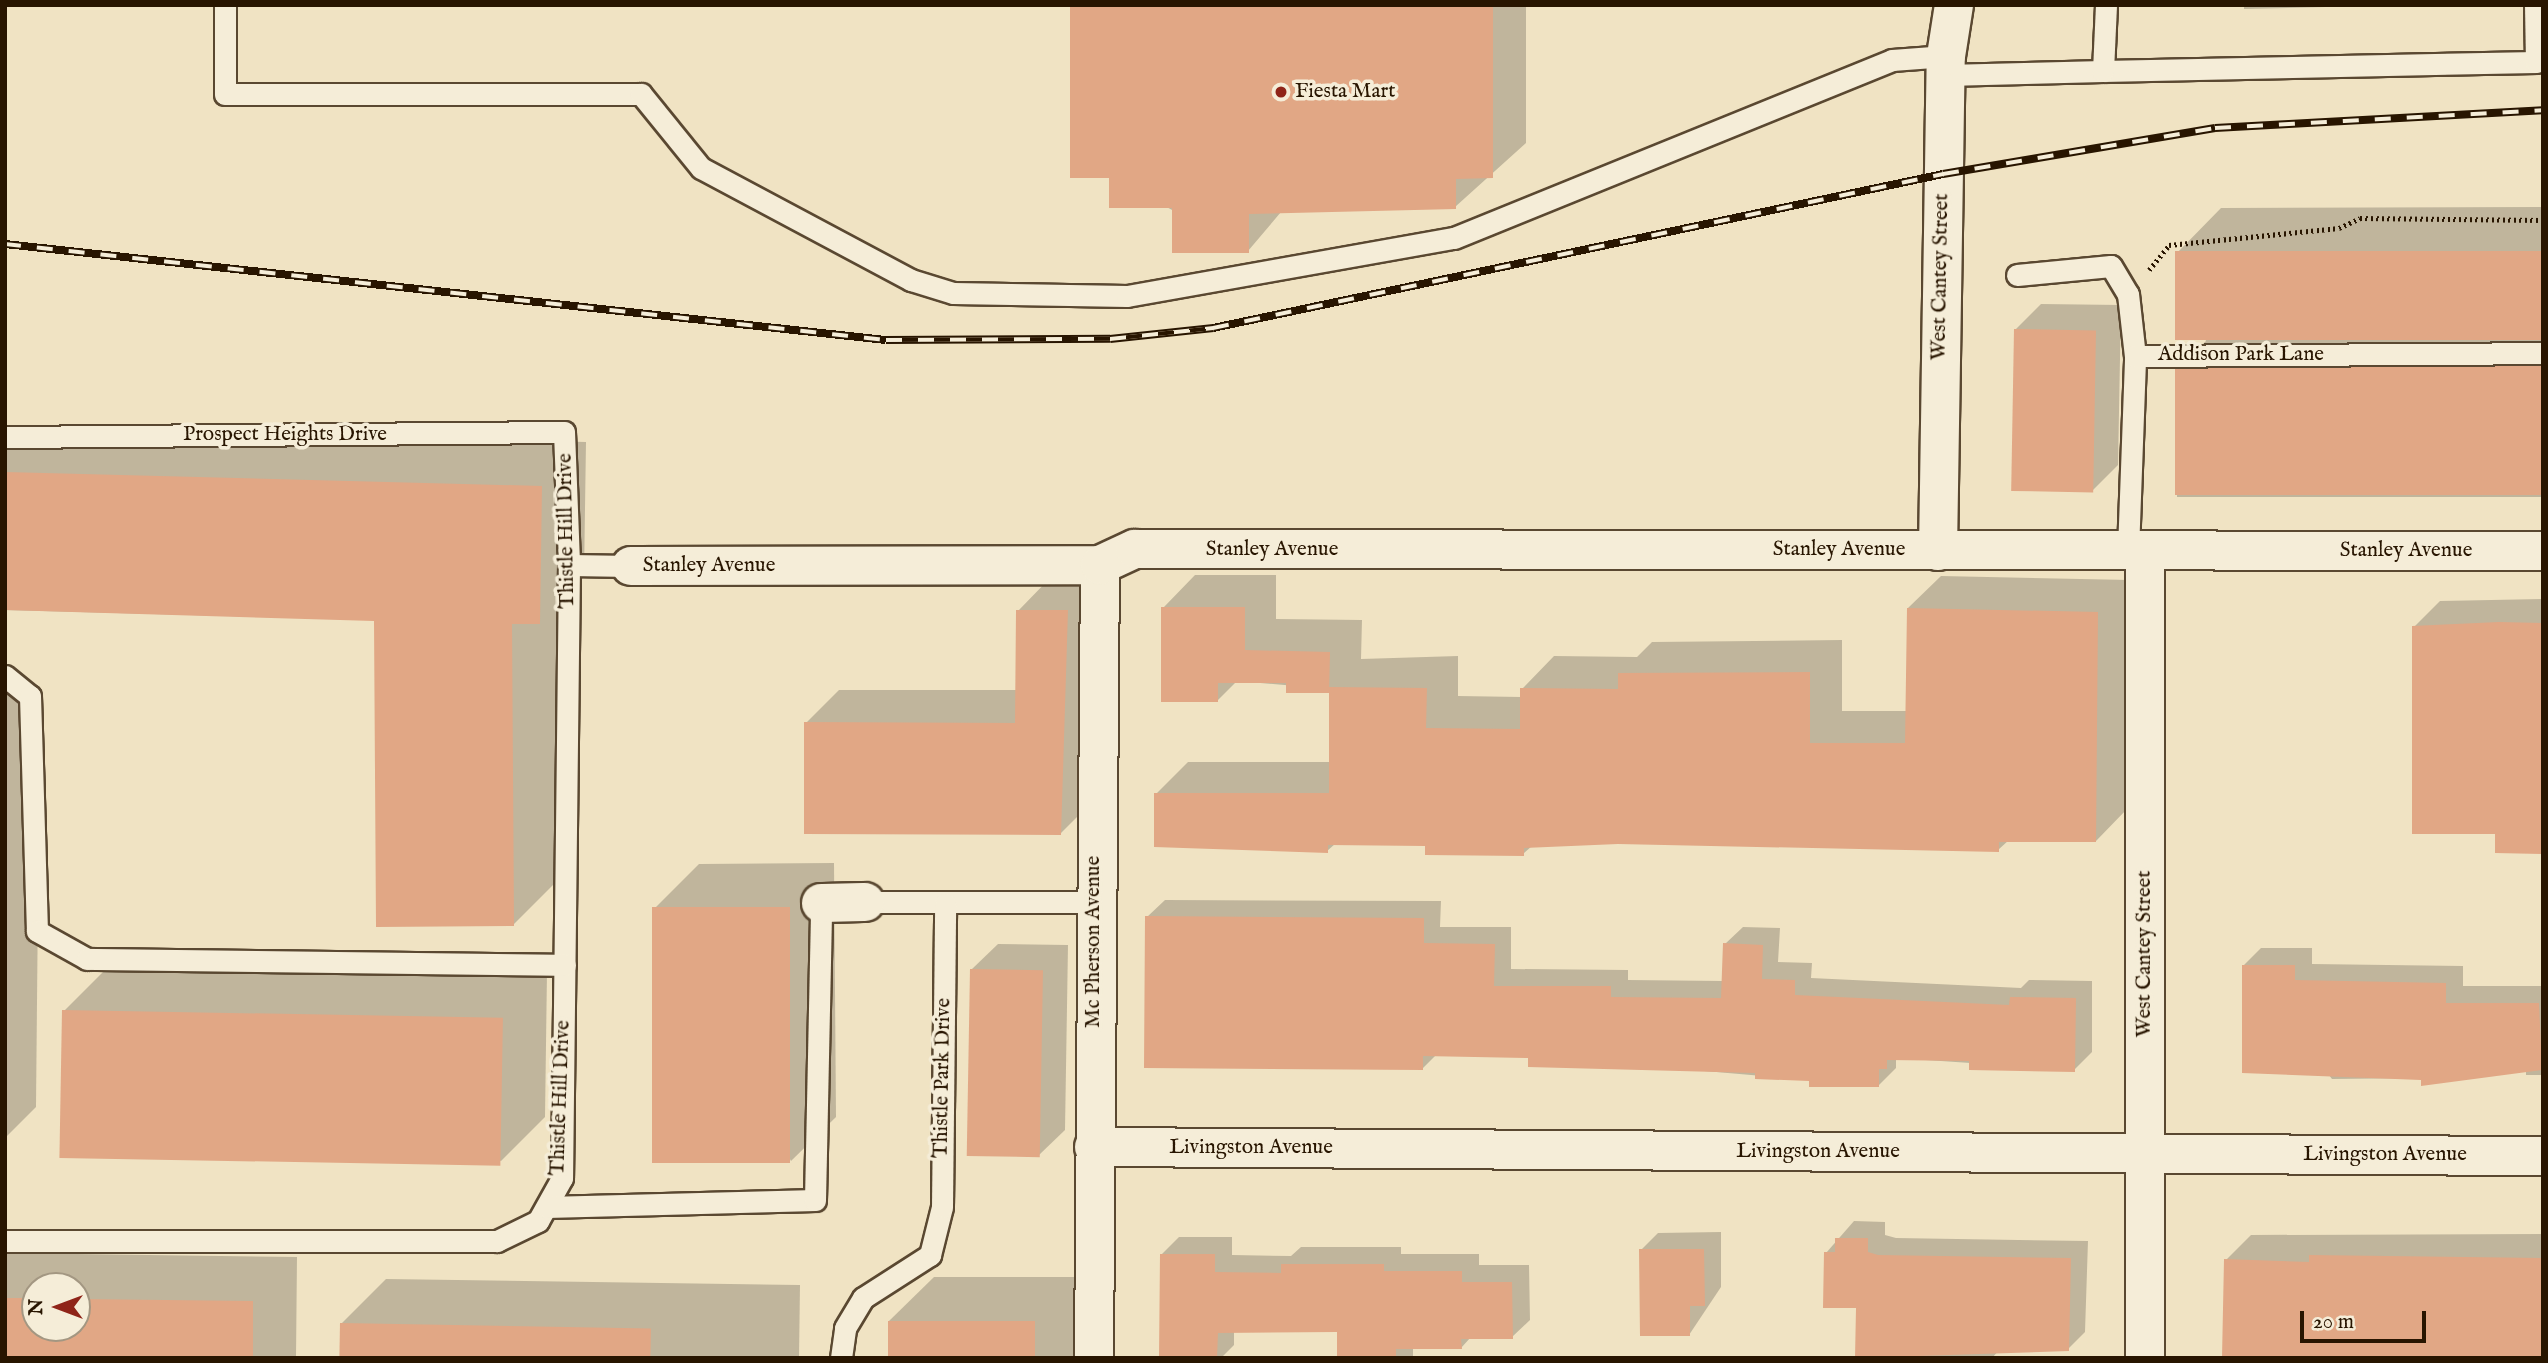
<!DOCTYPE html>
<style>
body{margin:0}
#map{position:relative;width:2548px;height:1363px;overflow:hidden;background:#f0e3c3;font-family:"IM FELL English",serif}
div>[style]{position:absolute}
.shadow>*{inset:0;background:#0003}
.building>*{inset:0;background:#e1a785;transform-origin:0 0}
.path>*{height:4.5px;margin-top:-2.25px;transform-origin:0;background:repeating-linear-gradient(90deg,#281500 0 2px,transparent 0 5.5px)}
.roads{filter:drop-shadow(2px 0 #5a4831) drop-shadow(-2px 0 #5a4831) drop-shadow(0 2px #5a4831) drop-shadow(0 -2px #5a4831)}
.lane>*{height:21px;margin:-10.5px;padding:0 10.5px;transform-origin:10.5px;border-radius:10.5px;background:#f5edd8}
.street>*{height:38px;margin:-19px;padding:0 19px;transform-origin:19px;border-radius:19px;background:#f5edd8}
.rail>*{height:8px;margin-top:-4px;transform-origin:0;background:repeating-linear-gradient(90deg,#f5edd8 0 16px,#281500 0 32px);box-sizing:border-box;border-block:2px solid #281500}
.dots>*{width:19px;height:19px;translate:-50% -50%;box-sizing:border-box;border:4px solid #f5edd8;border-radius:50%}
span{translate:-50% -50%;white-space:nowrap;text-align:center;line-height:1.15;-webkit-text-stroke:7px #f5edd8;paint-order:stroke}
.poi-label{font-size:21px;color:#281500}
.left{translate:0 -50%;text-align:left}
.street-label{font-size:21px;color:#281500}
.frame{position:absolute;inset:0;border:7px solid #281500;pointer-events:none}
.north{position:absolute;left:21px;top:1272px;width:70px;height:70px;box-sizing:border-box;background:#f5edd8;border:2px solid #a39782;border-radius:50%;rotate:270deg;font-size:19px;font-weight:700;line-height:28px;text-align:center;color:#281500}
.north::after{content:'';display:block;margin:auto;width:24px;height:32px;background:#8f2418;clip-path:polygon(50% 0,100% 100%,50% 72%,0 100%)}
.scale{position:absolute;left:2300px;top:1311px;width:126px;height:32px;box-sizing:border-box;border:4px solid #281500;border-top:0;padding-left:9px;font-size:21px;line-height:24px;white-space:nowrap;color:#281500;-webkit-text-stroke:5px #f5edd8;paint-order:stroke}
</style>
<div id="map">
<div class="shadow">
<div style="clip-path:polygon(1071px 5px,1526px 5px,1526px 143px,1455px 207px,1281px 212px,1248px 251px,1111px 177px)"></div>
<div style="clip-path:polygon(2244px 5px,2406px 5px,2244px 9px)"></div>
<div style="clip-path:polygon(2543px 207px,2543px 497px,2177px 497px,2177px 370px,2206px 341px,2177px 253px,2221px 208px)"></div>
<div style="clip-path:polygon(2041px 304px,2121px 305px,2118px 465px,2092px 491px,2015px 330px)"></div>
<div style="clip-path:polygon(5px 428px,586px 442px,584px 577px,556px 605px,558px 880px,513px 925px,376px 620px,5px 610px)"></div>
<div style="clip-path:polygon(1195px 575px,1276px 575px,1276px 619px,1362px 620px,1361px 659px,1458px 656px,1458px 696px,1522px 697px,1522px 689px,1554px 656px,1637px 657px,1652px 642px,1842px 640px,1842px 711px,1907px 711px,1908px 608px,1941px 576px,2130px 580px,2128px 808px,2096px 841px,2009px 840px,1998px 850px,1618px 842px,1532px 846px,1523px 854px,1426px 844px,1335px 844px,1327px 851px,1156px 794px,1188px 762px,1331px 762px,1331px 689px,1237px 681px,1218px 700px,1163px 608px)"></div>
<div style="clip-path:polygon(1051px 577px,1101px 577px,1094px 800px,1061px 833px,806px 723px,839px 690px,1017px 690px,1018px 611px)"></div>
<div style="clip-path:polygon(2543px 599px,2543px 852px,2497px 833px,2414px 627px,2440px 601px)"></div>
<div style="clip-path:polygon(5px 692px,40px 693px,36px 1107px,5px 1138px)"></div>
<div style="clip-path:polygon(834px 863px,836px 1117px,791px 1161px,654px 909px,699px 864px)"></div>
<div style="clip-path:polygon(1165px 900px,1441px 901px,1440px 927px,1511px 927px,1511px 969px,1628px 970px,1628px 980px,1724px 981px,1725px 944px,1743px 927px,1780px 928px,1778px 962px,1812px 963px,1811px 978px,2021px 988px,2029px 980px,2092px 981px,2092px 1052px,2074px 1070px,1896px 1058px,1896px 1068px,1878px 1086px,1530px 1056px,1436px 1055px,1422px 1069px,1147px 917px)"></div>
<div style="clip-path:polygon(998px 944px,1068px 945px,1065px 1130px,1039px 1155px,972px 969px)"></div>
<div style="clip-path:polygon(2261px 948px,2312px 948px,2312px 964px,2463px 966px,2463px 986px,2543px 986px,2543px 1075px,2526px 1075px,2526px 1070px,2423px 1084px,2423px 1078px,2332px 1079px,2244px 965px)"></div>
<div style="clip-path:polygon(109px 966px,547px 972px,545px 1117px,501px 1161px,64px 1011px)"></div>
<div style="clip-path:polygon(1854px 1221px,1885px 1222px,1885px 1235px,1896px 1238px,2088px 1241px,2085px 1332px,2068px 1349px,2001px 1348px,1992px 1358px,1857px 1358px,1857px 1306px,1826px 1253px)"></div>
<div style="clip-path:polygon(1721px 1232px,1721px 1287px,1689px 1335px,1641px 1250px,1658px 1233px)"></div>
<div style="clip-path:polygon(2543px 1234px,2543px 1358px,2226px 1260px,2251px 1235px)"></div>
<div style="clip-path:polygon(1179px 1237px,1232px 1237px,1232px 1255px,1291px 1256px,1301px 1247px,1401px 1247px,1401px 1254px,1479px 1254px,1479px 1265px,1529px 1265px,1530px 1320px,1512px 1337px,1471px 1337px,1461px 1348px,1413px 1348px,1413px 1358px,1339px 1358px,1339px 1331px,1234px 1331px,1234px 1345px,1221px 1358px,1161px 1358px,1162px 1254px)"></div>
<div style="clip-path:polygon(evenodd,5px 1253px,297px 1257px,296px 1358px,5px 1358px,5px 1253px,35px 1286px,77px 1286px,77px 1328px,35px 1328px,35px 1286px)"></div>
<div style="clip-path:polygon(934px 1277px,1079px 1277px,1079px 1358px,889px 1358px,889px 1321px)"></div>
<div style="clip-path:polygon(386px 1279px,800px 1285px,799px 1358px,341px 1358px,341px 1324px)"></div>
</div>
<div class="building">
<div style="clip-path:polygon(1070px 5px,1493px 5px,1493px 178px,1456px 179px,1456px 209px,1249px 214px,1249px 253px,1172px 253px,1172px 208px,1109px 208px,1109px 178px,1070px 178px)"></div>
<div style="left:2543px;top:251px;width:89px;height:368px;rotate:90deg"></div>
<div style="left:2014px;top:329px;width:82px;height:162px;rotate:1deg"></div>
<div style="left:2543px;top:366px;width:129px;height:368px;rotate:90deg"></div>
<div style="clip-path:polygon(5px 472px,542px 486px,540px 624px,512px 624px,514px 926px,376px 927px,374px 621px,5px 610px)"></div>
<div style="clip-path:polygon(1161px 607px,1245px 607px,1245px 650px,1330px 652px,1329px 693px,1286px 693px,1286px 683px,1218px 683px,1218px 702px,1161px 702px)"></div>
<div style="clip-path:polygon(1907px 608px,2098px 612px,2096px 842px,1999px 842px,1999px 852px,1618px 844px,1524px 848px,1524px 856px,1425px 855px,1425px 846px,1328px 845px,1328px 853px,1154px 847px,1154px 793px,1329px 793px,1329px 687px,1427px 688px,1426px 728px,1520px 729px,1520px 688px,1618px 689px,1618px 673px,1810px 672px,1810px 743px,1905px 743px)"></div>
<div style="clip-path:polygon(1016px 610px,1068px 610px,1061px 835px,804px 834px,804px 722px,1015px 723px)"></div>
<div style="clip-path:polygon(2499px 622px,2543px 623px,2543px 854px,2495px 853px,2495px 834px,2412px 834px,2412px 626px)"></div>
<div style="left:790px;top:907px;width:256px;height:138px;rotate:90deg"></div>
<div style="clip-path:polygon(1145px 916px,1424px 918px,1424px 943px,1495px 944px,1494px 986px,1611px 986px,1611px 997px,1721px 998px,1723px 943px,1763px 945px,1762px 979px,1795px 980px,1795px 995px,2009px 1005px,2010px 997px,2076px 998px,2075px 1072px,1969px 1070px,1969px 1061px,1887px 1060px,1887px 1069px,1879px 1069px,1879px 1087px,1809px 1087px,1809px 1081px,1755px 1079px,1755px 1073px,1528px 1067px,1528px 1058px,1423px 1056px,1423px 1070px,1144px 1068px)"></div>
<div style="clip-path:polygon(2242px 965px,2295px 965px,2295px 980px,2446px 983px,2446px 1003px,2539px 1003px,2542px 1070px,2421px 1086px,2421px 1080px,2242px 1073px)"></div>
<div style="left:970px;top:969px;width:73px;height:187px;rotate:1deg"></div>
<div style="left:62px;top:1010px;width:441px;height:148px;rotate:1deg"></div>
<div style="clip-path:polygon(1835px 1238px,1868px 1238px,1868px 1252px,1878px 1255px,2071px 1258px,2069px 1351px,1855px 1358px,1856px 1308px,1823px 1308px,1824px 1252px,1835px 1252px)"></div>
<div style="clip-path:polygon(1639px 1249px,1704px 1249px,1705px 1306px,1690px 1306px,1690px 1336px,1640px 1336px)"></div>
<div style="clip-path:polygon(1160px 1254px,1215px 1254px,1215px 1272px,1281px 1273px,1281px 1264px,1384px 1264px,1384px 1271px,1462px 1271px,1462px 1282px,1512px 1282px,1513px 1339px,1461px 1339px,1462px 1349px,1396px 1349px,1396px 1358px,1337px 1358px,1337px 1332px,1218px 1333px,1217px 1358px,1159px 1358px)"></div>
<div style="clip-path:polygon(2309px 1255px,2543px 1258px,2543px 1358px,2222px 1358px,2224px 1259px,2309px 1262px)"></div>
<div style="clip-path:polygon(5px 1298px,35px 1298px,35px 1328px,77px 1328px,77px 1299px,253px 1301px,253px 1358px,5px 1358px)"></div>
<div style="left:888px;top:1321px;width:147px;height:37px"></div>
<div style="left:340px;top:1323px;width:311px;height:35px;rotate:1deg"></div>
</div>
<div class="path">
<div style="left:2149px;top:270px;width:32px;rotate:-51deg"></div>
<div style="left:2169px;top:245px;width:171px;rotate:-5.7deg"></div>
<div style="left:2339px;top:228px;width:23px;rotate:-25deg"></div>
<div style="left:2360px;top:218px;width:183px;rotate:0.6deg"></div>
</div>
<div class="roads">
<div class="lane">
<div style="left:225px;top:5px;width:89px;rotate:90deg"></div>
<div style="left:225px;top:94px;width:416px"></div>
<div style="left:641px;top:94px;width:95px;rotate:51deg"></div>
<div style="left:701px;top:168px;width:238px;rotate:28.1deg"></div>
<div style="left:911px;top:280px;width:44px;rotate:17.2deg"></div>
<div style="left:953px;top:293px;width:174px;rotate:1deg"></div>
<div style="left:1127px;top:296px;width:332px;rotate:-10.1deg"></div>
<div style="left:1454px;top:238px;width:473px;rotate:-22.1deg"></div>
<div style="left:1892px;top:60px;width:54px;rotate:-4.2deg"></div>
<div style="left:2103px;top:71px;width:433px;rotate:-1.2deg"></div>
<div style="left:2536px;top:62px;width:57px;rotate:-91deg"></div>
<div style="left:1946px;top:75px;width:157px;rotate:-1.5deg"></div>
<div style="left:2103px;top:71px;width:66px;rotate:-87.4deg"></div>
<div style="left:2017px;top:275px;width:94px;rotate:-5.5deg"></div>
<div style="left:2111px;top:266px;width:33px;rotate:59deg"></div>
<div style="left:2128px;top:294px;width:62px;rotate:83.6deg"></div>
<div style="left:5px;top:437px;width:559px;rotate:-0.51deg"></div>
<div style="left:564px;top:432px;width:133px;rotate:87.8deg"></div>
<div style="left:569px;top:565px;width:613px;rotate:90.65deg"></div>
<div style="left:562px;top:1178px;width:49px;rotate:119.2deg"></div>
<div style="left:538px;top:1221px;width:46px;rotate:154deg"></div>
<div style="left:497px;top:1241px;width:492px;rotate:180deg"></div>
<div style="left:2128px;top:551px;width:195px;rotate:-87.9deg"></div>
<div style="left:2135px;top:356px;width:408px;rotate:-0.4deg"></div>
<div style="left:569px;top:565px;width:62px;rotate:0.9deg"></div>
<div style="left:5px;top:676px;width:32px;rotate:39deg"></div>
<div style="left:30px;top:696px;width:235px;rotate:88.3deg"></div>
<div style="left:37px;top:931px;width:57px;rotate:29.2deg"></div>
<div style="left:87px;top:959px;width:478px;rotate:0.7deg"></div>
<div style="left:865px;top:902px;width:229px"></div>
<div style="left:547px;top:1207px;width:268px;rotate:-1.5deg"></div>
<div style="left:815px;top:1200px;width:297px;rotate:-88.8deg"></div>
<div style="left:841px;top:1358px;width:30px;rotate:-82deg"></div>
<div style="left:845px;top:1328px;width:35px;rotate:-59deg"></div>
<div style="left:863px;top:1298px;width:80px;rotate:-32.7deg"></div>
<div style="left:930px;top:1255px;width:49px;rotate:-76deg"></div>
<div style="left:942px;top:1207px;width:303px;rotate:-89.4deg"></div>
</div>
<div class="street">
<div style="left:1938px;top:551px;width:495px;rotate:-89.1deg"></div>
<div style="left:1946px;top:56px;width:52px;rotate:-81.1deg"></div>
<div style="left:2145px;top:551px;width:807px;rotate:90deg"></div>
<div style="left:631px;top:566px;width:469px;rotate:-0.1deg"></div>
<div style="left:821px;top:903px;width:44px;rotate:-1.3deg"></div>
<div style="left:1094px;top:1147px;width:1449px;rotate:0.36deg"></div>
<div style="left:1094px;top:1358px;width:793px;rotate:-89.57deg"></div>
<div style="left:1100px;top:565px;width:38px;rotate:-25deg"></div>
<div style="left:1135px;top:549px;width:1408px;rotate:0.08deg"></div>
</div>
</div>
<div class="rail">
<div style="left:5px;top:244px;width:886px;rotate:6.22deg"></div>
<div style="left:886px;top:340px;width:224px;rotate:-0.3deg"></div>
<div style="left:1110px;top:339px;width:104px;rotate:-6.1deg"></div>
<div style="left:1213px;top:328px;width:746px;rotate:-11.91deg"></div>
<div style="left:1943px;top:174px;width:276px;rotate:-9.6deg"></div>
<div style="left:2215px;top:128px;width:328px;rotate:-3.1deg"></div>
</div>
<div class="dots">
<div style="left:1281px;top:92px;background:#8f2418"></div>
</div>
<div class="poi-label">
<span class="left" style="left:1295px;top:92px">Fiesta Mart</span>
</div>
<div class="street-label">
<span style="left:1941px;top:277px;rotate:-89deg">West Cantey Street</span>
<span style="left:2241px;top:355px">Addison Park Lane</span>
<span style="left:285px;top:435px">Prospect Heights Drive</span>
<span style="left:567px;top:531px;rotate:-91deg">Thistle Hill Drive</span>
<span style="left:1272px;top:550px">Stanley Avenue</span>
<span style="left:1839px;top:550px">Stanley Avenue</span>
<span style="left:2406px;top:551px">Stanley Avenue</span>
<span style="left:709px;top:566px">Stanley Avenue</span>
<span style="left:1094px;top:942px;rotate:-90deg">Mc Pherson Avenue</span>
<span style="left:2145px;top:954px;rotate:-90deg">West Cantey Street</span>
<span style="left:943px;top:1078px;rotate:-89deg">Thistle Park Drive</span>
<span style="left:561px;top:1098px;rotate:-88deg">Thistle Hill Drive</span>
<span style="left:1251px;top:1148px">Livingston Avenue</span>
<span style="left:1818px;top:1152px">Livingston Avenue</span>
<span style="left:2385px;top:1155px">Livingston Avenue</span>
</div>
<div class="frame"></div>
<div class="north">N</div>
<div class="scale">20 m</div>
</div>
